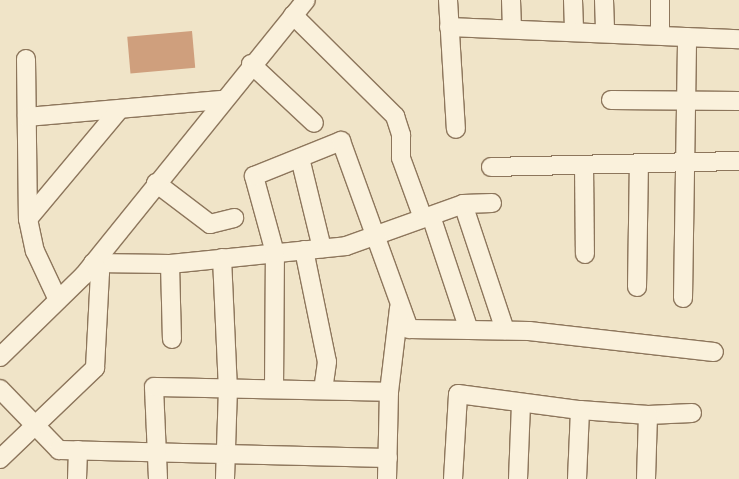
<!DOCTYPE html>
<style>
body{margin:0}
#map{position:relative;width:739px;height:479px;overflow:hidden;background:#f0e4c8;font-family:Spectral,serif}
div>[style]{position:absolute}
.building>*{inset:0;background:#cf9f7d;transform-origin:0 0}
.roads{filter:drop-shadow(1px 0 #8d765c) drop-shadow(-1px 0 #8d765c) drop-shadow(0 1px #8d765c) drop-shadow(0 -1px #8d765c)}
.minor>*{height:18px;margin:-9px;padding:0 9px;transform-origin:9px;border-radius:9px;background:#faf1dc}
span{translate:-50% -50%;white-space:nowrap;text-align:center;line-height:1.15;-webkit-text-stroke:5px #f7eed8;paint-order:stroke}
</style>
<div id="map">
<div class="building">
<div style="left:192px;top:31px;width:37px;height:65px;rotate:85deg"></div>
</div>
<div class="roads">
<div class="minor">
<div style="left:448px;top:0;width:129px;rotate:86.5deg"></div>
<div style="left:511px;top:0;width:29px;rotate:88deg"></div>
<div style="left:573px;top:0;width:32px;rotate:88deg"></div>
<div style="left:604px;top:0;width:33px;rotate:88deg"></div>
<div style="left:660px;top:0;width:35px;rotate:90deg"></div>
<div style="left:293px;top:15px;width:144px;rotate:44.7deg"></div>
<div style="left:395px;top:116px;width:20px;rotate:72deg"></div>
<div style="left:401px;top:135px;width:23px;rotate:90deg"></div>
<div style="left:401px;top:158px;width:64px;rotate:69.9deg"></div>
<div style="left:449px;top:27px;width:290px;rotate:2.4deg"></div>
<div style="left:26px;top:59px;width:160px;rotate:89.3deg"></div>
<div style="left:28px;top:219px;width:33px;rotate:78deg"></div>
<div style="left:35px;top:251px;width:54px;rotate:64.9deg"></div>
<div style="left:251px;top:64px;width:86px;rotate:43.1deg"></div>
<div style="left:611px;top:100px;width:128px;rotate:0.4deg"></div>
<div style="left:27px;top:117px;width:197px;rotate:-5deg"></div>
<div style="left:300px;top:158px;width:93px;rotate:76.3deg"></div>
<div style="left:584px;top:165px;width:89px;rotate:89.4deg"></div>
<div style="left:491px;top:167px;width:248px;rotate:-1.4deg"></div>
<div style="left:156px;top:183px;width:68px;rotate:37.2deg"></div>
<div style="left:210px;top:224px;width:25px;rotate:-14deg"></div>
<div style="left:463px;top:204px;width:133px;rotate:71.6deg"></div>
<div style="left:431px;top:216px;width:120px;rotate:71.6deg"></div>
<div style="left:28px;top:219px;width:143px;rotate:-50.1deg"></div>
<div style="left:304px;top:250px;width:114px;rotate:78.4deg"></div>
<div style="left:327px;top:362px;width:28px;rotate:98deg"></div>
<div style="left:222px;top:258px;width:130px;rotate:87.4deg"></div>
<div style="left:228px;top:388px;width:91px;rotate:91.9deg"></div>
<div style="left:93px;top:263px;width:77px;rotate:0.7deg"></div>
<div style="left:170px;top:264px;width:177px;rotate:-5.8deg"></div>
<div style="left:346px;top:246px;width:124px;rotate:-19.7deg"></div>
<div style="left:463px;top:204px;width:29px;rotate:-2deg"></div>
<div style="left:170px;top:264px;width:75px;rotate:88.5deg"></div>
<div style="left:637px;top:287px;width:124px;rotate:-89.1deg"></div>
<div style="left:683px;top:298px;width:261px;rotate:-89.1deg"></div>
<div style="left:0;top:357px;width:117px;rotate:-44.3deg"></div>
<div style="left:84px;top:275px;width:353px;rotate:-51.1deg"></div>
<div style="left:0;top:389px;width:85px;rotate:46deg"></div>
<div style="left:59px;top:450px;width:329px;rotate:1.4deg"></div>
<div style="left:274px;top:389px;width:136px;rotate:-89.6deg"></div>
<div style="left:275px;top:253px;width:80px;rotate:-105.3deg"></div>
<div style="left:254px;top:176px;width:94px;rotate:-21.9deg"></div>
<div style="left:341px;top:141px;width:200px;rotate:70.1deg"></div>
<div style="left:409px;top:329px;width:120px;rotate:1deg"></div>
<div style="left:529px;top:331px;width:186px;rotate:6.5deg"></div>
<div style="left:648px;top:415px;width:44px;rotate:-2.6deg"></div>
<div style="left:0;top:459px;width:132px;rotate:-43.8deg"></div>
<div style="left:95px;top:368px;width:95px;rotate:-87deg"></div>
<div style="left:100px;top:273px;width:12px;rotate:-125deg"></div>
<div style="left:77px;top:479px;width:29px;rotate:-88deg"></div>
<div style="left:158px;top:479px;width:92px;rotate:-92.5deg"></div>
<div style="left:154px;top:387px;width:235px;rotate:1.2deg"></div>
<div style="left:387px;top:479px;width:87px;rotate:-88.7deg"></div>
<div style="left:389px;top:392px;width:85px;rotate:-83.2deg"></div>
<div style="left:453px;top:479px;width:85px;rotate:-86.6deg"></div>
<div style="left:458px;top:394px;width:123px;rotate:7.5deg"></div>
<div style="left:580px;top:410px;width:68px;rotate:4.2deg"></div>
<div style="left:648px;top:415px;width:64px;rotate:91.8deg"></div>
<div style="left:518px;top:479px;width:76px;rotate:-87.7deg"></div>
<div style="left:577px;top:479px;width:69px;rotate:-87.5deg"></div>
</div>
</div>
</div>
